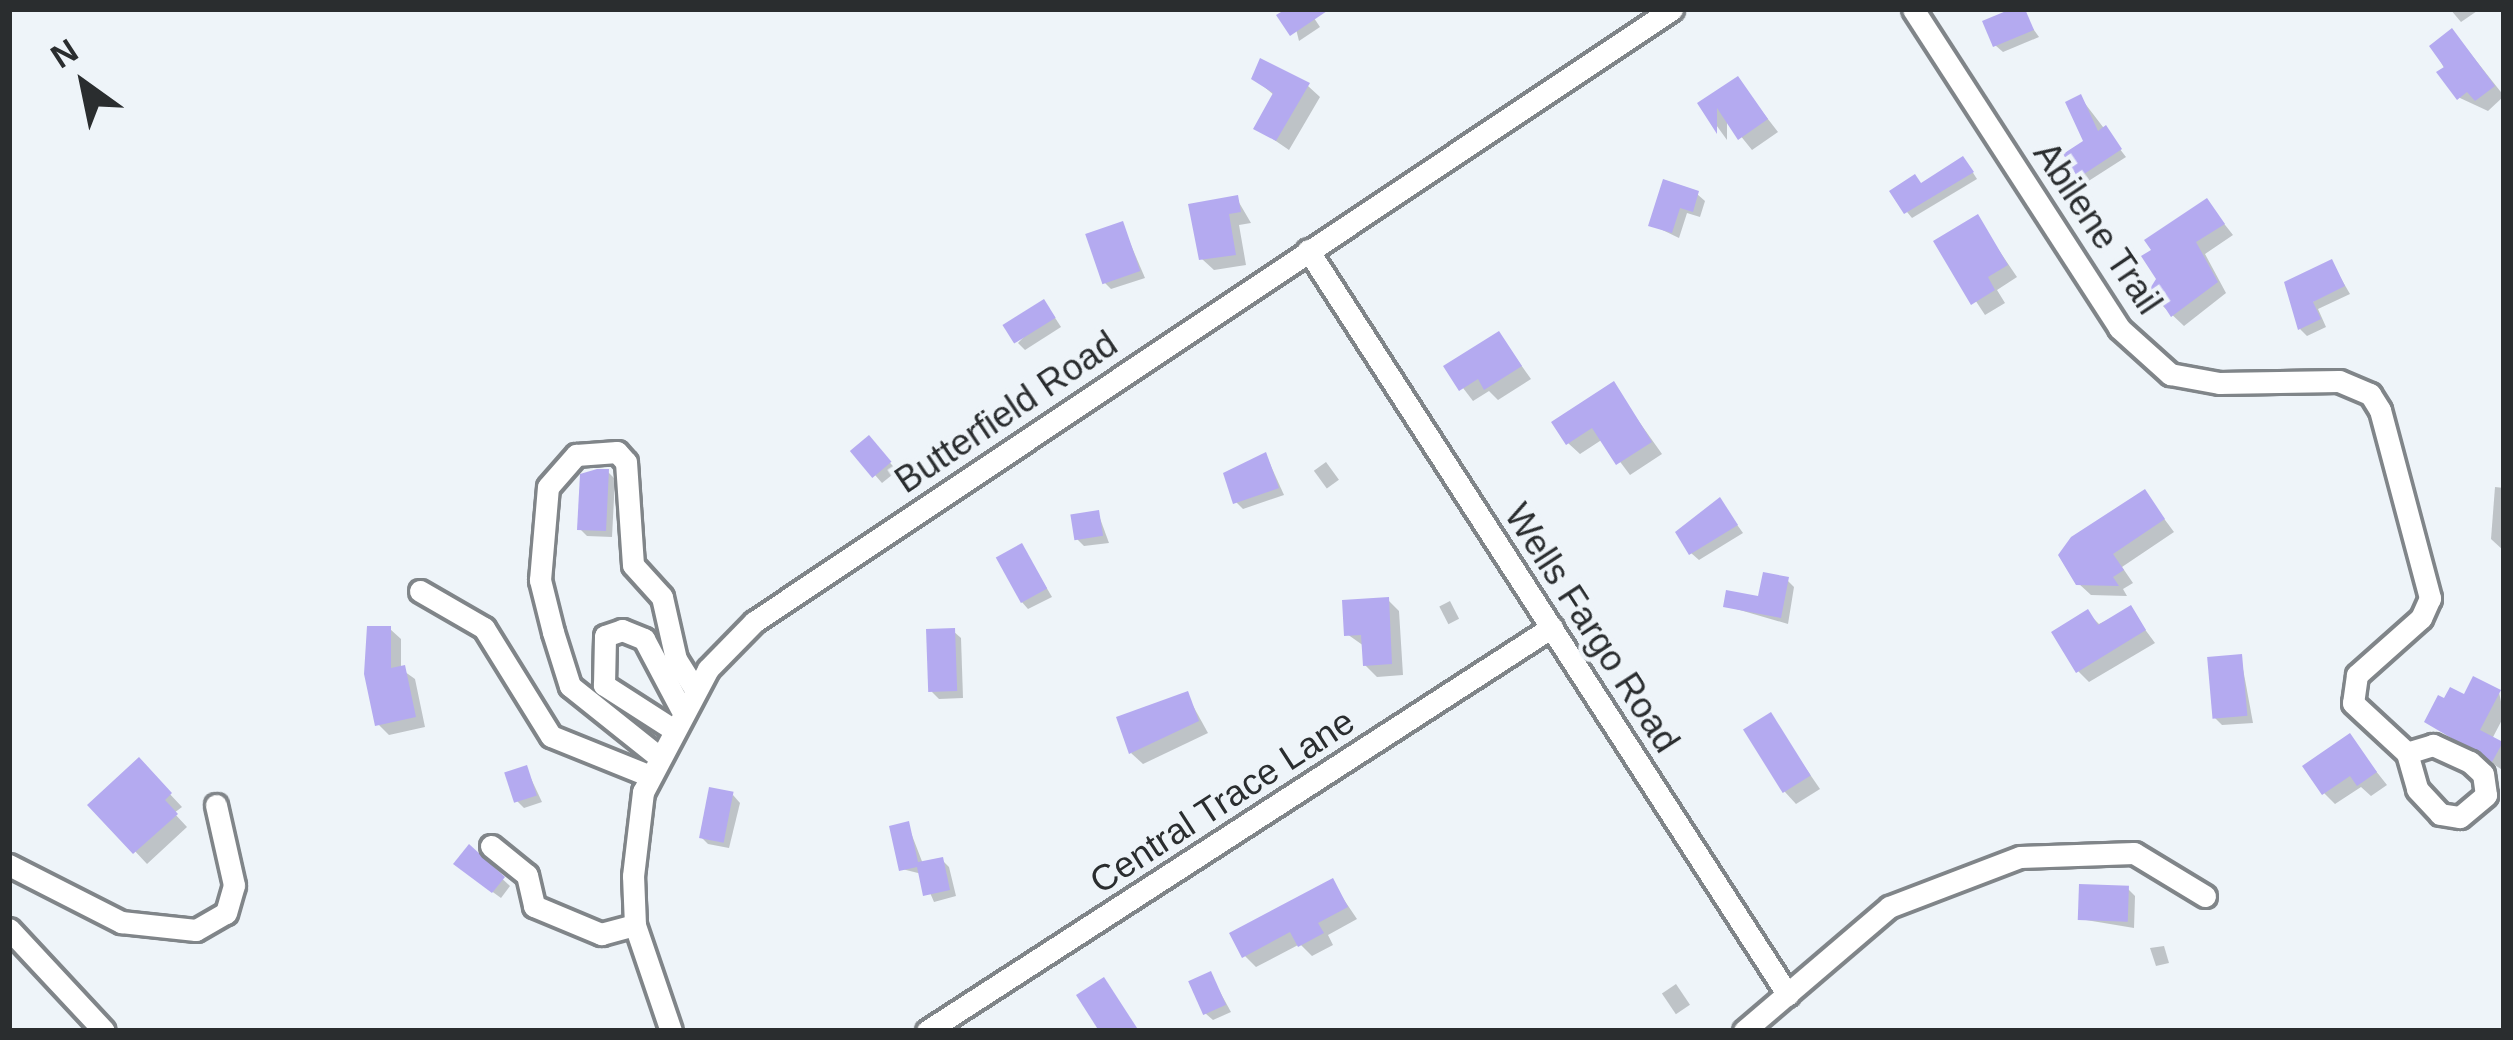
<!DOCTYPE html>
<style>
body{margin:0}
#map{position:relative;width:2513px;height:1040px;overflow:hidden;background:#eef4f9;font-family:Arial,sans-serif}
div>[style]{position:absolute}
.shadow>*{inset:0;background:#0003;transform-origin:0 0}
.building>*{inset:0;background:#b4aaf0;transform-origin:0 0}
.roads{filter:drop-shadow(3px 0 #808589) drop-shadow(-3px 0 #808589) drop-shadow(0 3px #808589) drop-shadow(0 -3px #808589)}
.minor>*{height:21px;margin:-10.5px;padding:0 10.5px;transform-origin:10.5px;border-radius:10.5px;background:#fff}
span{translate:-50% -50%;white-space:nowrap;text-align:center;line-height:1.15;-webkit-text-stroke:9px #eef4f9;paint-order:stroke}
.street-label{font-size:36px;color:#2a2d2f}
.frame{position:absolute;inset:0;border:12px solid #2a2d2f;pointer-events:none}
.north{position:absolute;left:24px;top:24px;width:120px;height:120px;-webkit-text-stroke:9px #eef4f9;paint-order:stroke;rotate:327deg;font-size:33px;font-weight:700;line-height:48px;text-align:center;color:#2a2d2f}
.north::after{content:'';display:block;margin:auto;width:42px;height:54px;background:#2a2d2f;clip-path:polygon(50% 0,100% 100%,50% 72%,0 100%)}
</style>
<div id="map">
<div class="shadow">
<div style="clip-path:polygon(1291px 9px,1308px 9px,1320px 27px,1299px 41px)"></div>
<div style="clip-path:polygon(2019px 9px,2039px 37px,2003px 52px,1995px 45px)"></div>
<div style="clip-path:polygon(2450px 9px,2480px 9px,2461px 22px)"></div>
<div style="clip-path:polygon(2463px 44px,2504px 96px,2488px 111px,2460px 98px,2433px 47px)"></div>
<div style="clip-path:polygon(1254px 78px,1308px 86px,1320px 97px,1289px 150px,1257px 128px,1275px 96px)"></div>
<div style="clip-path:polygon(1737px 79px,1778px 132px,1752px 150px,1727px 119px,1727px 140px,1701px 104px)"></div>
<div style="clip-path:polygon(2080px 97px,2126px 157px,2087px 182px,2081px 176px,2087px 142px)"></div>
<div style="clip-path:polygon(1968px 165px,1977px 179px,1912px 218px,1907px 212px,1922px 186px)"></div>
<div style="clip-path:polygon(1697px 194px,1705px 201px,1700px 217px,1687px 213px,1679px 238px,1652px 225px)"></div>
<div style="clip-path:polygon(1237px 199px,1251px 223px,1239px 225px,1246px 265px,1214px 270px,1202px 259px)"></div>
<div style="clip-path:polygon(2207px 202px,2233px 235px,2205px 254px,2226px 293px,2184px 326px,2150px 294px,2160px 279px,2155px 251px)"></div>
<div style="clip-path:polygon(1977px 218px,2017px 277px,1997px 290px,2005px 303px,1985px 315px,1937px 242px)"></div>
<div style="clip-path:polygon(1122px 224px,1145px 278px,1111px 289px,1104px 282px)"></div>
<div style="clip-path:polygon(2332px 263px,2350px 294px,2318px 309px,2326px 327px,2307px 336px,2300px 329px)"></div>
<div style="clip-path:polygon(1050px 310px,1061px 327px,1025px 350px,1018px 343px)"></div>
<div style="clip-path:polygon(1499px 334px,1531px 379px,1498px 400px,1489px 391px,1473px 401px,1447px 367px)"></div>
<div style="clip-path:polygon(1613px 385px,1662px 454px,1630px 475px,1603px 439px,1580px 454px,1568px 443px)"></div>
<div style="clip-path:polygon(876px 446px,897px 471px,882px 483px,854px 451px)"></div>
<div style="clip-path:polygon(1266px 455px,1284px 495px,1243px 509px,1236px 502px)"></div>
<div style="left:1326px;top:462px;width:22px;height:15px;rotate:54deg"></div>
<div style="clip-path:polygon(608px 472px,615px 479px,612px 537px,587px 536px,580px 529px)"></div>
<div style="clip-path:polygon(2495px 487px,2504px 488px,2504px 551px,2491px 539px)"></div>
<div style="clip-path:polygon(2145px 493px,2174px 532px,2122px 567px,2133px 583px,2123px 589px,2127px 596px,2091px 595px,2078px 583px)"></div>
<div style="clip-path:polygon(1720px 501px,1743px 533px,1699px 560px,1691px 553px)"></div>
<div style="clip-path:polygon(1098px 513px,1109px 543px,1084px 546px,1077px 539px)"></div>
<div style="clip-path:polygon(1022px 546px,1052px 597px,1028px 609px,1021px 601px)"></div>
<div style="clip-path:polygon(1787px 580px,1794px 587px,1788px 624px,1726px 606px,1760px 600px)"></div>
<div style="clip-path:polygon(1388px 600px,1399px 611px,1403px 675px,1377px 677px,1365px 665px,1364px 646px,1347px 634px)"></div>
<div style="left:1450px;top:601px;width:20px;height:12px;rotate:63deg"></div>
<div style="clip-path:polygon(2130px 609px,2155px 643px,2089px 682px,2078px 671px,2088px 613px,2099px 624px)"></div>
<div style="clip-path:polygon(390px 629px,401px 639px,401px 669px,415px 679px,425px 727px,389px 735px,378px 724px)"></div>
<div style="clip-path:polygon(953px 631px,961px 638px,963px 698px,939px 699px,932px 692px)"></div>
<div style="clip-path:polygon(2241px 658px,2253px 723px,2222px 725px,2215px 718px)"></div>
<div style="clip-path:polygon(2499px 692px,2504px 716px,2492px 739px,2504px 747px,2504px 771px,2427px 721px,2465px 698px)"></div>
<div style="clip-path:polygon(1187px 695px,1208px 733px,1143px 764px,1131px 753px)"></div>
<div style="clip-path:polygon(1770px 716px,1820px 789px,1796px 804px,1785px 792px)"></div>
<div style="clip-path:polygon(2349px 737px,2387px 785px,2371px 796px,2361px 787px,2335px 804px,2324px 793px)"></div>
<div style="clip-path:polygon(139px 761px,182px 807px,174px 813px,187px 827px,147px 864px,92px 805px)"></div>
<div style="clip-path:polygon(526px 768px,542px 802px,524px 808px,517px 801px)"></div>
<div style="clip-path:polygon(733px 795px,740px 803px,729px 848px,708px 844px,701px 837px)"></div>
<div style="clip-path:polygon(908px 825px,923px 864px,942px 860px,949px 867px,956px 896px,934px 902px,922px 874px,902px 869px)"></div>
<div style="clip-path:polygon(469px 848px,510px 886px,501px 898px,464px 871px)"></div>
<div style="clip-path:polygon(1332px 882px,1357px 919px,1328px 935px,1333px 945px,1312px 956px,1300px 944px,1256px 967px,1245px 956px)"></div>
<div style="clip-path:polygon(2128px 889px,2135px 896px,2134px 928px,2080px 919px)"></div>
<div style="clip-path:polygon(2164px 946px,2169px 963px,2156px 966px,2150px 948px)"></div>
<div style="clip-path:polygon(1210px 974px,1231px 1012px,1213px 1020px,1205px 1013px)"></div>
<div style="left:1676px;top:984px;width:25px;height:17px;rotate:56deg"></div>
</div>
<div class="building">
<div style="clip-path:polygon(1286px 9px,1330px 9px,1290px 36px,1276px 15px)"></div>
<div style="clip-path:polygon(2011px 9px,2025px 9px,2034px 30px,1993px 47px,1982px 21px)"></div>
<div style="clip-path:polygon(2452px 28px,2495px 86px,2475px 101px,2467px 92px,2457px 100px,2436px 72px,2444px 67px,2429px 46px)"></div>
<div style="clip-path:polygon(1260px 58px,1310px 83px,1276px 141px,1253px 129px,1273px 93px,1251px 79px)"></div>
<div style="clip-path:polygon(1738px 76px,1768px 119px,1738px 140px,1717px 108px,1717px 134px,1697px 103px)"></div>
<div style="clip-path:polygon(2081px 94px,2098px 131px,2106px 125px,2122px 149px,2078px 178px,2063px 154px,2083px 141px,2065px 102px)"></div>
<div style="clip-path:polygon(1963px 156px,1974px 172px,1904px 214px,1889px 191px,1915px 174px,1921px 183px)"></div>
<div style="clip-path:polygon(1663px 179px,1699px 191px,1693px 212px,1680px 208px,1672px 233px,1648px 226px)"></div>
<div style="clip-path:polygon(1238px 195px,1241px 212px,1229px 214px,1236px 255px,1199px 260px,1188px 204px)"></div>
<div style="clip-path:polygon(2207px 198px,2225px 224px,2196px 242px,2218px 282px,2171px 317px,2158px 297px,2146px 295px,2156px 279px,2141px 256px,2151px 250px,2144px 240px)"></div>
<div style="clip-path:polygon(1978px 214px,2008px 265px,1988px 277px,1995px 290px,1971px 305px,1933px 241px)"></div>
<div style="left:1123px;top:221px;width:53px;height:40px;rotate:71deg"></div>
<div style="clip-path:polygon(2332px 259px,2345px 286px,2313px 302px,2321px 319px,2298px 330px,2284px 282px)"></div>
<div style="left:1044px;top:299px;width:22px;height:49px;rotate:58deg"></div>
<div style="clip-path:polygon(1499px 331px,1522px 366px,1484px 390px,1478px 379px,1459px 391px,1443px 366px)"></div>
<div style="clip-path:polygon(1614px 381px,1652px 442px,1616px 465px,1592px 428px,1566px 445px,1551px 422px)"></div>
<div style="left:869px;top:435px;width:35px;height:25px;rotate:50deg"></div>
<div style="clip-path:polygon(1266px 452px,1279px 488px,1233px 504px,1223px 473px)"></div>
<div style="clip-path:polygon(597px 469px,609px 469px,606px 531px,577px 530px,580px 474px)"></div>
<div style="clip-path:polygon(2145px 489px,2165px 519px,2113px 554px,2124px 570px,2113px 577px,2119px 586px,2076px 585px,2058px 555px,2071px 537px)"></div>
<div style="clip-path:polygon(1720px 497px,1738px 525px,1689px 555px,1675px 532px)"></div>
<div style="left:1099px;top:510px;width:26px;height:29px;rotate:81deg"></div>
<div style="left:1022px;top:543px;width:52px;height:30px;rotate:61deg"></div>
<div style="clip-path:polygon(1763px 572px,1789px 577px,1781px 618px,1723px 607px,1726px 590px,1758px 596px)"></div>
<div style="clip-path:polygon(1389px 597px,1392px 664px,1363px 666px,1361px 635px,1344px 636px,1342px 600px)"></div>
<div style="clip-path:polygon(2131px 605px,2146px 630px,2076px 673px,2051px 632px,2088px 609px,2098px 625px)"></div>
<div style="clip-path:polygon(367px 626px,391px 626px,391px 668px,405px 665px,416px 717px,375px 726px,364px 674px)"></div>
<div style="left:955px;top:628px;width:63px;height:29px;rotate:88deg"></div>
<div style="left:2242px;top:654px;width:62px;height:35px;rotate:85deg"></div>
<div style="clip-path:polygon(2473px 676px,2501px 690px,2480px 730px,2503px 742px,2492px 762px,2424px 722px,2438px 695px,2444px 698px,2450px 687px,2464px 694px)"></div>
<div style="clip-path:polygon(1188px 691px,1199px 721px,1129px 754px,1116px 717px)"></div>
<div style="left:1771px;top:712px;width:75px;height:33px;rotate:58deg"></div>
<div style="clip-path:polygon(2350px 733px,2377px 772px,2357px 786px,2350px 776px,2322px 795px,2302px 766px)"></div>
<div style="clip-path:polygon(139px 757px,172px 793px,165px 800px,178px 814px,133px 854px,87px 805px)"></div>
<div style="left:527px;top:765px;width:32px;height:24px;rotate:72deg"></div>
<div style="left:709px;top:787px;width:25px;height:52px;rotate:11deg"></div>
<div style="clip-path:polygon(909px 821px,918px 862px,943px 857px,950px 890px,923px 896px,917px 867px,899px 871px,889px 826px)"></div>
<div style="clip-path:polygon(469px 844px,505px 877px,492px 893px,453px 864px)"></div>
<div style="clip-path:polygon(1333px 878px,1348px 907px,1318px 923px,1324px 933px,1298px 947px,1290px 932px,1242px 958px,1229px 933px)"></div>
<div style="left:2079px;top:884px;width:50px;height:36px;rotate:2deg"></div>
<div style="left:1211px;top:971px;width:37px;height:25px;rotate:66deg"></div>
<div style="clip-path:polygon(1104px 977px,1139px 1031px,1099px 1031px,1076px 995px)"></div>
</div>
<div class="roads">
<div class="minor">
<div style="left:1913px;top:9px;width:380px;rotate:57.1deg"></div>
<div style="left:2119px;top:328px;width:69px;rotate:42deg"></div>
<div style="left:2170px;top:374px;width:50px;rotate:10.4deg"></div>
<div style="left:2219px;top:383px;width:120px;rotate:-1deg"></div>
<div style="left:2339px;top:381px;width:34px;rotate:23deg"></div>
<div style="left:2370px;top:394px;width:19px;rotate:58deg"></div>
<div style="left:2380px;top:410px;width:195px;rotate:75.1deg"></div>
<div style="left:2430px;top:598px;width:22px;rotate:114deg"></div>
<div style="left:2421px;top:618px;width:86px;rotate:138.3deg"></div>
<div style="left:2357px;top:675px;width:28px;rotate:98deg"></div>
<div style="left:2353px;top:703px;width:74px;rotate:42.8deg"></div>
<div style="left:2407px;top:753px;width:37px;rotate:74deg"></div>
<div style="left:2417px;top:789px;width:34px;rotate:47deg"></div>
<div style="left:2440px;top:814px;width:20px;rotate:9deg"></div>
<div style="left:2460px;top:817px;width:34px;rotate:-40deg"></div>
<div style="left:2486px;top:795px;width:21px;rotate:-98deg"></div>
<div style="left:2483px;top:774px;width:18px;rotate:-137deg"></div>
<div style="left:2470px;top:762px;width:41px;rotate:-155.3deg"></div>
<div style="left:2433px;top:745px;width:27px;rotate:163deg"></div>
<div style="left:1308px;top:250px;width:886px;rotate:57.21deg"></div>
<div style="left:420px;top:591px;width:74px;rotate:30deg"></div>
<div style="left:484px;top:628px;width:127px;rotate:58.2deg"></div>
<div style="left:551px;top:736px;width:107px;rotate:22deg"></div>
<div style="left:671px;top:728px;width:80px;rotate:-147.3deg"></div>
<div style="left:604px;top:685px;width:49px;rotate:-88.8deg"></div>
<div style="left:605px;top:636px;width:18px;rotate:-19deg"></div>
<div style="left:622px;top:630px;width:24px;rotate:22deg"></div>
<div style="left:644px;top:639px;width:79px;rotate:62.1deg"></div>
<div style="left:659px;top:757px;width:114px;rotate:-141.4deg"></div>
<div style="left:570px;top:686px;width:57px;rotate:-107.5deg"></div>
<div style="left:553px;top:632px;width:54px;rotate:-104deg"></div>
<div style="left:540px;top:580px;width:93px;rotate:-85.1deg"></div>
<div style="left:548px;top:487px;width:43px;rotate:-48.8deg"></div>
<div style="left:576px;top:455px;width:41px;rotate:-4.2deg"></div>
<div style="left:617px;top:452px;width:13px;rotate:48deg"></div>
<div style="left:626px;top:462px;width:103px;rotate:86.1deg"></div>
<div style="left:633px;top:565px;width:43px;rotate:47.8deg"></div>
<div style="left:662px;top:597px;width:64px;rotate:77.3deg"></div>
<div style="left:676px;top:659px;width:36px;rotate:58deg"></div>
<div style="left:491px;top:846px;width:46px;rotate:38.9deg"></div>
<div style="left:527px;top:875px;width:32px;rotate:77deg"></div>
<div style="left:534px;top:906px;width:73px;rotate:22.7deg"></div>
<div style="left:601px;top:934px;width:35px;rotate:-15deg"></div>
<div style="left:9px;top:865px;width:126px;rotate:27deg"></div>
<div style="left:121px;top:922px;width:75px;rotate:6.1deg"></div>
<div style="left:196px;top:930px;width:34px;rotate:-30deg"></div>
<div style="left:226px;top:913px;width:29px;rotate:-74deg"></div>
<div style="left:234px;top:885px;width:82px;rotate:-102.7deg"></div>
<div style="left:9px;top:929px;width:139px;rotate:47deg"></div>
<div style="left:671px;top:1031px;width:112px;rotate:-108.8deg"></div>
<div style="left:635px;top:925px;width:49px;rotate:-92.3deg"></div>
<div style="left:633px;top:876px;width:85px;rotate:-83.2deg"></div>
<div style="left:643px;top:792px;width:139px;rotate:-62.1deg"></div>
<div style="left:708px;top:669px;width:66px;rotate:-45.6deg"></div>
<div style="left:754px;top:622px;width:1104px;rotate:-33.73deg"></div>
<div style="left:927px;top:1031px;width:744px;rotate:-32.88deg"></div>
<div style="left:1744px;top:1031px;width:191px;rotate:-40.5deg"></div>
<div style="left:1889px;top:907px;width:140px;rotate:-20.9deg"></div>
<div style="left:2020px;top:857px;width:114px;rotate:-2deg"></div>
<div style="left:2134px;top:853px;width:83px;rotate:31.2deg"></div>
</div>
</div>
<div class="street-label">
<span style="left:2098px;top:228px;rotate:56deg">Abilene Trail</span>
<span style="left:1006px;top:412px;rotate:-34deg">Butterfield Road</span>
<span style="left:1592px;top:628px;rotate:57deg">Wells Fargo Road</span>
<span style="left:1222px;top:801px;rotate:-33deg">Central Trace Lane</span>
</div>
<div class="frame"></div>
<div class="north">N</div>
</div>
